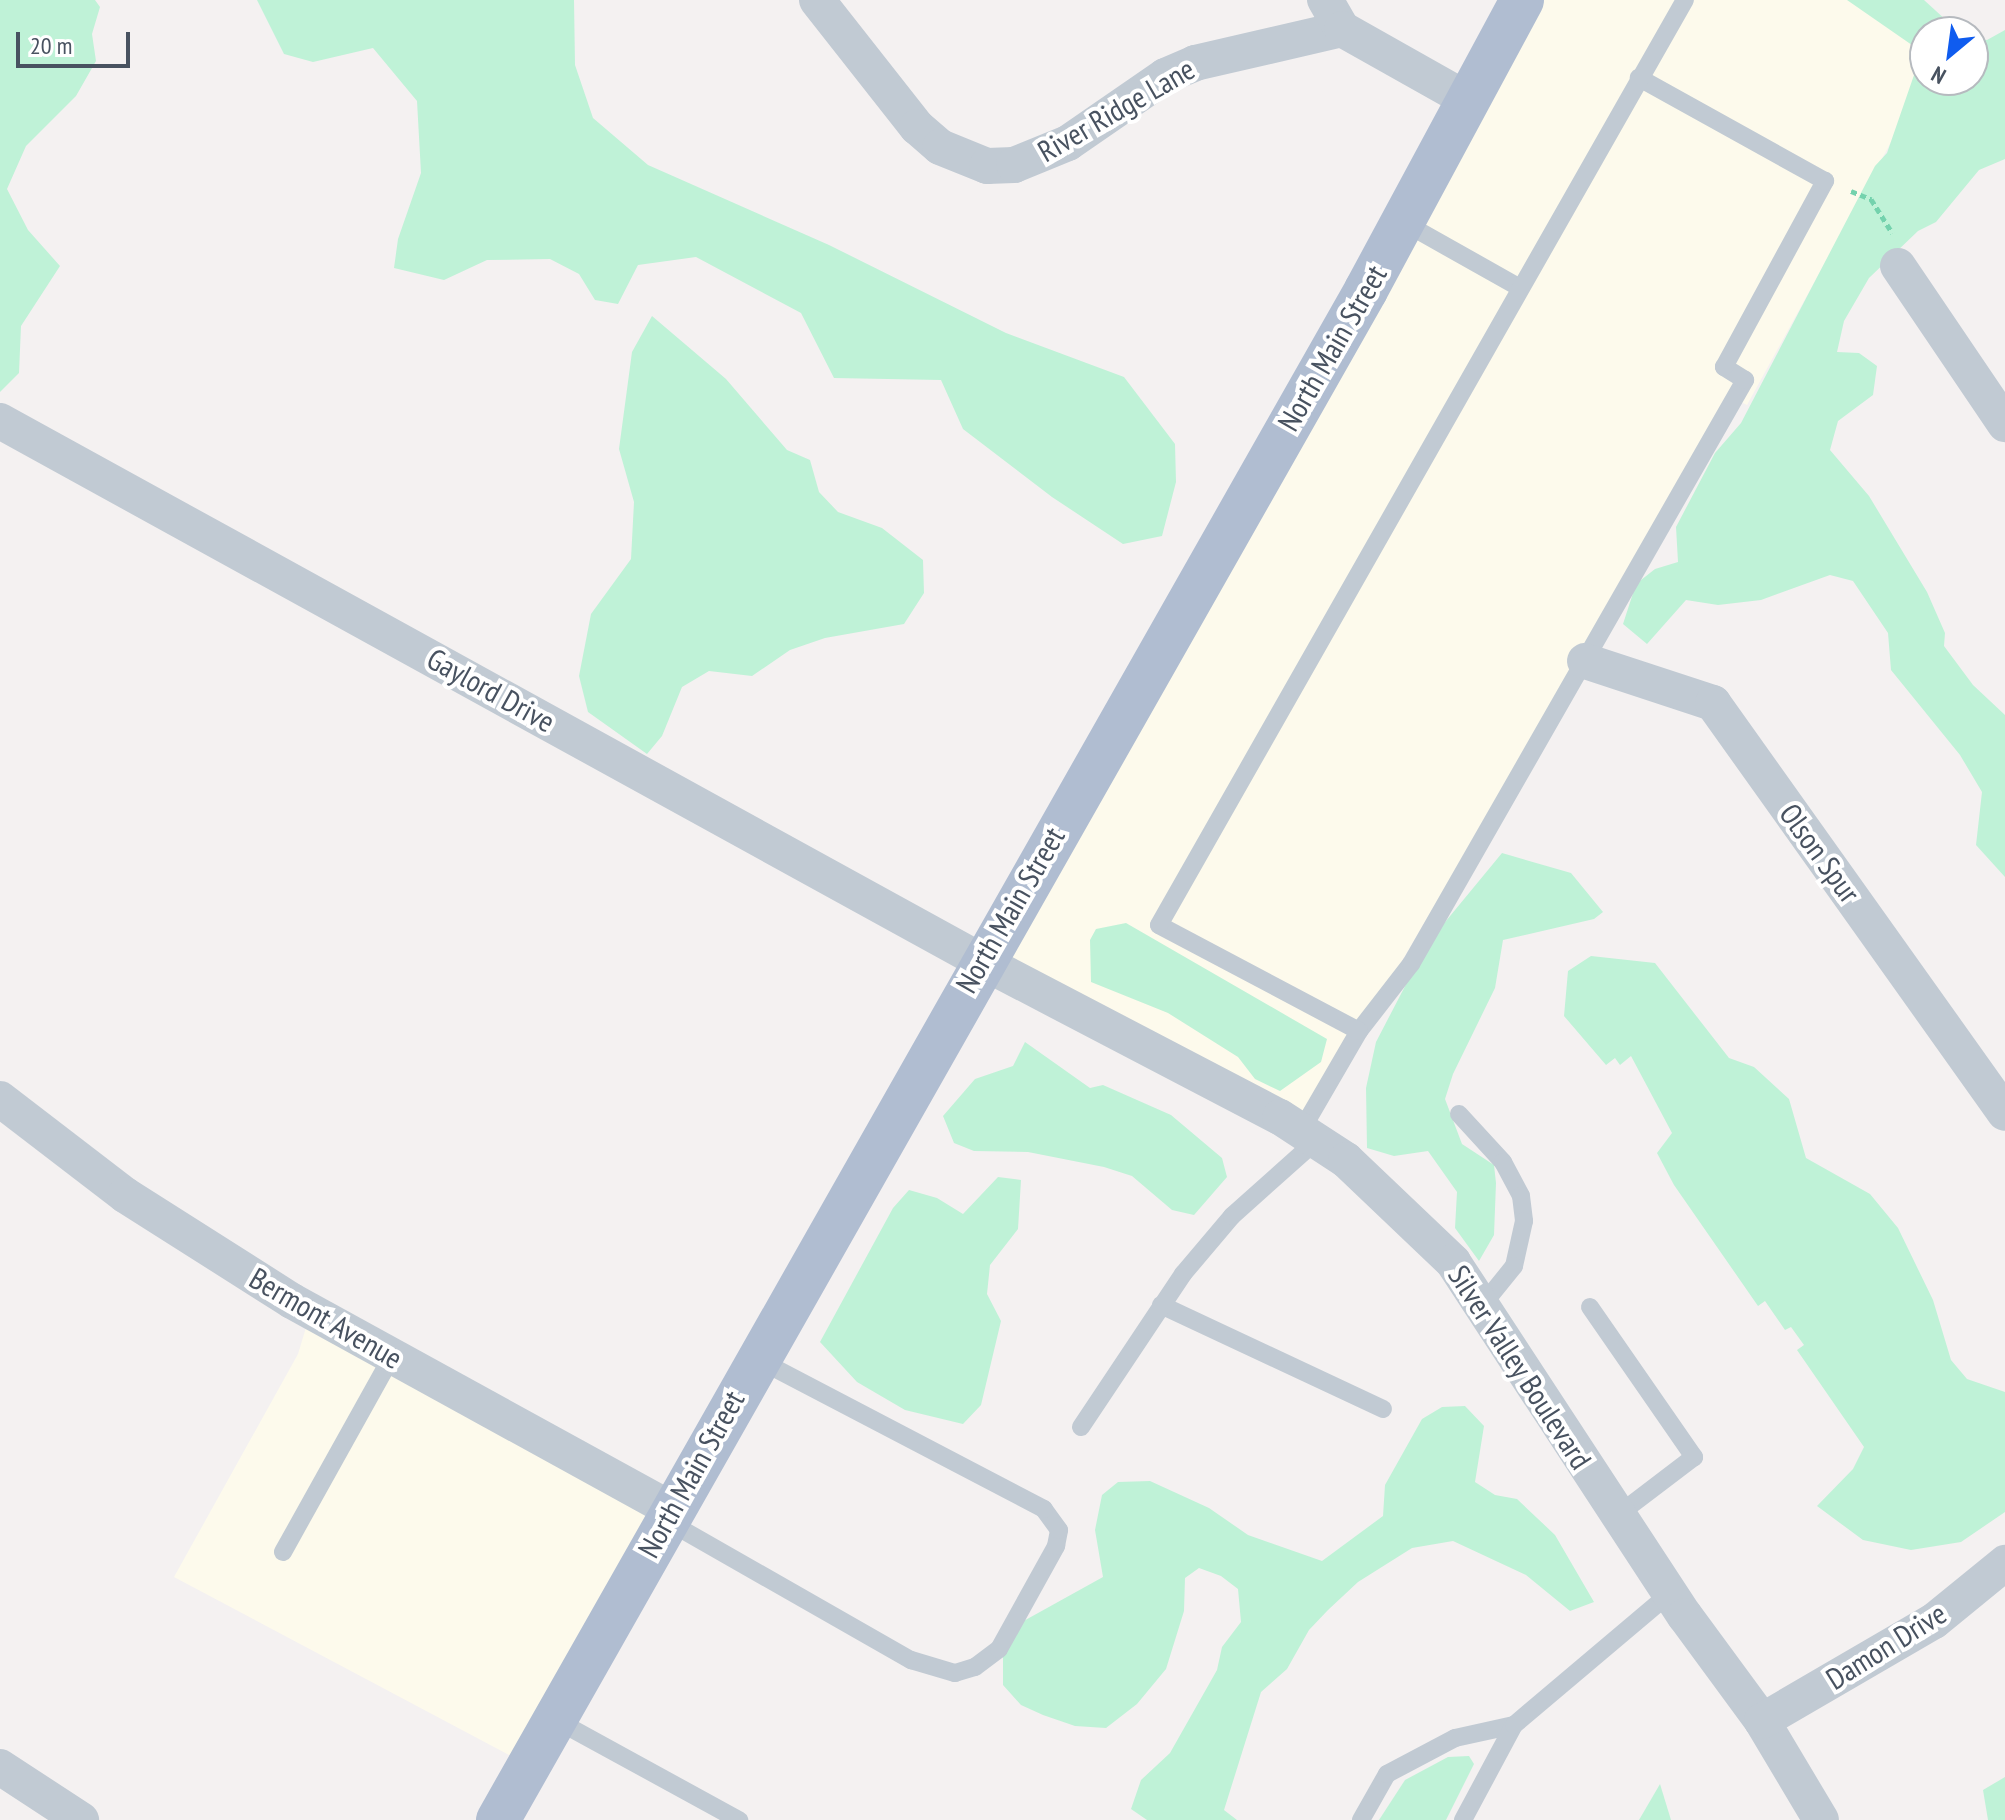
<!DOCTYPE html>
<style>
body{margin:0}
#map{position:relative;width:2005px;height:1820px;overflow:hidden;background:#f4f1f1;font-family:"PT Sans Narrow",sans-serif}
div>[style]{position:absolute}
.commercial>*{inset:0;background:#fdfaec}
.green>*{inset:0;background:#bff2d7}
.path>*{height:5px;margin-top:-2.5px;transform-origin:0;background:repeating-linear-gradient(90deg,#74d2ad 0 6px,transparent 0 10px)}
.lane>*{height:18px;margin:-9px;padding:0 9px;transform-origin:9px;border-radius:9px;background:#c1cad3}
.street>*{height:36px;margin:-18px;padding:0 18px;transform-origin:18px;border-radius:18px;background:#c1cad3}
.primary>*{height:44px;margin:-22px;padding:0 22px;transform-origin:22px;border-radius:22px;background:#b0bdd1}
span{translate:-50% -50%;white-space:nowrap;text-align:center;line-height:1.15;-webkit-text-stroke:8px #fff;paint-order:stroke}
.street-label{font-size:30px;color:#485260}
.north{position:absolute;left:1909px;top:16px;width:80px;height:80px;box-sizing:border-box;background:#fff;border:2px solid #b6babf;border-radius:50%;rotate:209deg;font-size:22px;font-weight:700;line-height:32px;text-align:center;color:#485260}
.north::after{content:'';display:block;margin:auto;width:28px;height:36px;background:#0f5cef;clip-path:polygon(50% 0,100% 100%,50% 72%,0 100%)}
.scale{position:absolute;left:16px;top:32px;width:114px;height:36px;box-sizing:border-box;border:4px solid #485260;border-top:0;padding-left:10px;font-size:24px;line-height:28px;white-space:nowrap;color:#485260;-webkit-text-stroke:6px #fff;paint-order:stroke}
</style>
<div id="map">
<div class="commercial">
<div style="clip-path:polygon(1522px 0,1852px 0,1925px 45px,1925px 80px,1747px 405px,1735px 399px,1301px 1131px,981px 961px)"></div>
<div style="clip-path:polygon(311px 1311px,670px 1509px,530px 1766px,174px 1577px,298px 1354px)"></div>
</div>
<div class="green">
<div style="clip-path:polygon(0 0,95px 0,100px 7px,92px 34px,96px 61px,76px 96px,26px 146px,7px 189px,28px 230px,60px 266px,21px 326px,19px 373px,0 392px)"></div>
<div style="clip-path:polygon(257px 0,574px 0,575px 65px,593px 118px,648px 165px,829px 245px,1006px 333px,1124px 377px,1175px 444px,1176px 482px,1162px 536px,1123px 544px,1052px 497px,963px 429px,941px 380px,834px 378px,801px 313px,696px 257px,638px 265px,618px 304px,595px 300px,579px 274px,550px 259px,487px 260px,444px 280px,394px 268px,398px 239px,421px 173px,417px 101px,373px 48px,313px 62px,284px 54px)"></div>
<div style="clip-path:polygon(1847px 0,1924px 0,1959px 32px,1925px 32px,1925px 80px,1973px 80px,1973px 38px,1987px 40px,2005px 30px,2005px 159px,1979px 170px,1936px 222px,1918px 231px,1869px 278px,1844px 321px,1837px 352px,1859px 353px,1877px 366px,1873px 395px,1838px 421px,1830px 450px,1869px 496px,1927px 592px,1945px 633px,1944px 646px,1973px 685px,2005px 715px,2005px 877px,1976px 845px,1982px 792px,1960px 755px,1891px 670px,1888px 633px,1853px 581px,1830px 575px,1761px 600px,1718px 605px,1686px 600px,1647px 644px,1623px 624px,1636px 584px,1655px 569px,1678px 562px,1676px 527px,1715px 453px,1741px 423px,1875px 166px,1887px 153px,1922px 52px)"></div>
<div style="clip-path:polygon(652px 316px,726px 379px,787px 450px,810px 460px,819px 492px,838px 512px,882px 528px,923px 560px,924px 593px,904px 624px,825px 638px,790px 650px,752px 676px,709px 671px,682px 687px,662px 736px,647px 754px,588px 712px,579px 676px,591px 614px,631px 559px,634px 502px,619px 449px,632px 352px)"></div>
<div style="clip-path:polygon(1502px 853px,1571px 873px,1603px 912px,1594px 919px,1503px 940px,1495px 988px,1453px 1074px,1445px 1099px,1462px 1144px,1494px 1165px,1496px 1183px,1494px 1235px,1479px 1261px,1455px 1228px,1457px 1192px,1428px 1151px,1394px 1156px,1367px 1148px,1366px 1088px,1376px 1042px,1427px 944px)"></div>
<div style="clip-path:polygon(1126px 923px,1327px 1039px,1321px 1062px,1280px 1091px,1255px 1079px,1238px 1057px,1168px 1013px,1091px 982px,1090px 940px,1096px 929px)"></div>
<div style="clip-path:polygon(1591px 956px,1655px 963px,1729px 1058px,1754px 1067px,1789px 1099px,1806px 1158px,1870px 1194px,1898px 1228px,1933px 1300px,1951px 1360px,1967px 1379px,2005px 1392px,2005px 1512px,1961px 1542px,1911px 1550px,1863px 1540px,1817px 1506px,1853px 1469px,1864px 1447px,1797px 1350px,1804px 1345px,1791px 1327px,1785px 1330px,1765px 1301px,1758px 1306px,1674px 1185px,1657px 1153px,1672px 1133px,1631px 1056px,1620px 1065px,1615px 1058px,1606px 1065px,1564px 1016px,1568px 971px)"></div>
<div style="clip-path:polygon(1025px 1042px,1090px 1088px,1103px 1085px,1171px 1115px,1222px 1158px,1227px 1177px,1194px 1215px,1172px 1210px,1132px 1176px,1104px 1167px,1028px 1152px,974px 1151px,954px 1143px,943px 1116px,975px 1079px,1013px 1066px)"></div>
<div style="clip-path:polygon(998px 1177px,1021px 1180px,1018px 1229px,990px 1265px,987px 1294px,1001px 1321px,981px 1405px,963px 1424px,905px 1410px,857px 1382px,820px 1342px,893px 1208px,909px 1190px,937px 1198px,963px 1214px)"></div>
<div style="clip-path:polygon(1465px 1406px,1484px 1426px,1475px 1482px,1495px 1495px,1517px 1499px,1555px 1535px,1594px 1602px,1570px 1611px,1526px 1575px,1453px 1541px,1412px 1548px,1358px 1582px,1328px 1610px,1309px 1630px,1287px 1669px,1261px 1692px,1224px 1810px,1237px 1820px,1147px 1820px,1131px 1809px,1141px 1780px,1170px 1753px,1217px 1670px,1222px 1647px,1241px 1622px,1238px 1589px,1221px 1576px,1199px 1568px,1185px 1578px,1184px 1611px,1166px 1669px,1137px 1704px,1106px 1728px,1075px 1726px,1043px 1715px,1021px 1705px,1003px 1685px,1003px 1650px,1020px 1623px,1103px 1577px,1095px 1530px,1102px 1495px,1118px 1482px,1150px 1481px,1209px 1508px,1248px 1535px,1322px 1561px,1383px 1516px,1385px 1485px,1422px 1419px,1442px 1407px)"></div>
<div style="clip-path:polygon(1469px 1756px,1474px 1764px,1446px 1820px,1379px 1820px,1405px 1780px,1448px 1757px)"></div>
<div style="clip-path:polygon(2005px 1777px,2005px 1820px,1988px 1820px,1983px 1790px)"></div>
<div style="clip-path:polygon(1660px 1784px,1671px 1820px,1639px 1820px)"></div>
</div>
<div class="path">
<div style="left:1851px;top:191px;width:22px;rotate:22deg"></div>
<div style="left:1871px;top:199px;width:40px;rotate:58deg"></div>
</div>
<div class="lane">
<div style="left:1403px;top:222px;width:134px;rotate:29.4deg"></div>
<div style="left:1359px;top:1031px;width:85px;rotate:-52.2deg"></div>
<div style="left:1411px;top:964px;width:673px;rotate:-60.23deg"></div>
<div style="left:1745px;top:380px;width:25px;rotate:-148deg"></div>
<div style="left:1724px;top:367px;width:212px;rotate:-61.5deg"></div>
<div style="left:1825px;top:181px;width:213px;rotate:-151deg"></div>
<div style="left:1459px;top:1114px;width:65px;rotate:47.5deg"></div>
<div style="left:1503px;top:1162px;width:38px;rotate:62deg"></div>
<div style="left:1521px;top:1196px;width:25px;rotate:83deg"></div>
<div style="left:1524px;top:1221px;width:46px;rotate:102.5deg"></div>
<div style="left:1514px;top:1266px;width:54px;rotate:129deg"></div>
<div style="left:1301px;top:1131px;width:116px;rotate:-59.9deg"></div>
<div style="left:1359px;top:1031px;width:226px;rotate:-152.1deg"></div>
<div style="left:1159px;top:925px;width:1064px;rotate:-60.38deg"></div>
<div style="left:1161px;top:1305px;width:245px;rotate:25.1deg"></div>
<div style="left:1590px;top:1307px;width:183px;rotate:55.3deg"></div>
<div style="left:1694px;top:1457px;width:96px;rotate:142.7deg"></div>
<div style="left:1081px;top:1427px;width:184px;rotate:-56.3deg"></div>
<div style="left:1183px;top:1274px;width:76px;rotate:-49.8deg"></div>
<div style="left:1232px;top:1216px;width:113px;rotate:-41.8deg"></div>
<div style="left:667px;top:1521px;width:281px;rotate:29.7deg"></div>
<div style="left:911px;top:1660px;width:46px;rotate:16.5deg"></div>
<div style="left:955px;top:1673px;width:21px;rotate:-17deg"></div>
<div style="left:975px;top:1667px;width:30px;rotate:-37deg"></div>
<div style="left:999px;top:1649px;width:118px;rotate:-61deg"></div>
<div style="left:1056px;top:1546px;width:16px;rotate:-79deg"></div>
<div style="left:1059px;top:1530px;width:26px;rotate:-126deg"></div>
<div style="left:1044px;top:1509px;width:322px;rotate:-152.4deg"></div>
<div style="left:283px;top:1552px;width:222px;rotate:-60.9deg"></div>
<div style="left:556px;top:1720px;width:209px;rotate:28.7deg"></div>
<div style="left:1361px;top:1820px;width:53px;rotate:-60.5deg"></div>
<div style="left:1387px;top:1774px;width:77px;rotate:-27.9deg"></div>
<div style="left:1455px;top:1738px;width:60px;rotate:-12.4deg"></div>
<div style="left:1463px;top:1820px;width:108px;rotate:-61.8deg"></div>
<div style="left:1514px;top:1725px;width:204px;rotate:-40.2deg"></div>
</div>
<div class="street">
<div style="left:817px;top:0;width:162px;rotate:51.8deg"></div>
<div style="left:917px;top:127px;width:30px;rotate:41deg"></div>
<div style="left:940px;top:147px;width:51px;rotate:22deg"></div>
<div style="left:987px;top:166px;width:27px;rotate:-2deg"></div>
<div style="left:1014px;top:165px;width:58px;rotate:-22.2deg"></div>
<div style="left:1068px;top:143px;width:118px;rotate:-34.6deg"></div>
<div style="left:1165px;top:76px;width:33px;rotate:-23deg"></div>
<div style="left:1195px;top:63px;width:151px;rotate:-13deg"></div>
<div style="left:1342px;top:29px;width:34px;rotate:-120deg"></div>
<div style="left:1342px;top:29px;width:145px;rotate:29.4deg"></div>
<div style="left:1898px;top:266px;width:191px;rotate:55.9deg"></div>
<div style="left:0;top:421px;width:1120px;rotate:28.83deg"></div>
<div style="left:981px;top:961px;width:337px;rotate:27.6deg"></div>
<div style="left:1280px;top:1117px;width:79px;rotate:33.1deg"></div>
<div style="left:1346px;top:1160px;width:148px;rotate:43.6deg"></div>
<div style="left:1453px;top:1262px;width:423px;rotate:56.8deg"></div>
<div style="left:1685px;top:1616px;width:130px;rotate:53.7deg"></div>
<div style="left:1762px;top:1721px;width:115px;rotate:59.2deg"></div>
<div style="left:1585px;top:661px;width:135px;rotate:18.2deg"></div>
<div style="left:1713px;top:703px;width:503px;rotate:54.54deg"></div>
<div style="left:0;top:1099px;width:158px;rotate:37.5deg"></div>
<div style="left:125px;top:1195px;width:198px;rotate:32.4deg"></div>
<div style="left:292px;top:1301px;width:431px;rotate:28.8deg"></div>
<div style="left:1762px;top:1721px;width:199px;rotate:-30.2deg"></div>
<div style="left:1934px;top:1621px;width:92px;rotate:-39.2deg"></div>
<div style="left:0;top:1767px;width:97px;rotate:33.2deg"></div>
</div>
<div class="primary">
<div style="left:498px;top:1820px;width:1759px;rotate:-60.43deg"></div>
<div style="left:1366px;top:290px;width:329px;rotate:-61.7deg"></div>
</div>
<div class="street-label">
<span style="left:1116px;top:110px;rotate:-30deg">River Ridge Lane</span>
<span style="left:1332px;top:348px;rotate:-60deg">North Main Street</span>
<span style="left:491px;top:690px;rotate:29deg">Gaylord Drive</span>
<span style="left:1820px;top:853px;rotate:54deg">Olson Spur</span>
<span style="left:1010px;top:910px;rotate:-60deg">North Main Street</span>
<span style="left:326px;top:1318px;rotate:30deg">Bermont Avenue</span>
<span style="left:1520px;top:1367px;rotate:57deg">Silver Valley Boulevard</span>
<span style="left:691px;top:1474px;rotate:-61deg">North Main Street</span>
<span style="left:1886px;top:1646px;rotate:-32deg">Damon Drive</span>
</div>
<div class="north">N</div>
<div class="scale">20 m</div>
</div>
